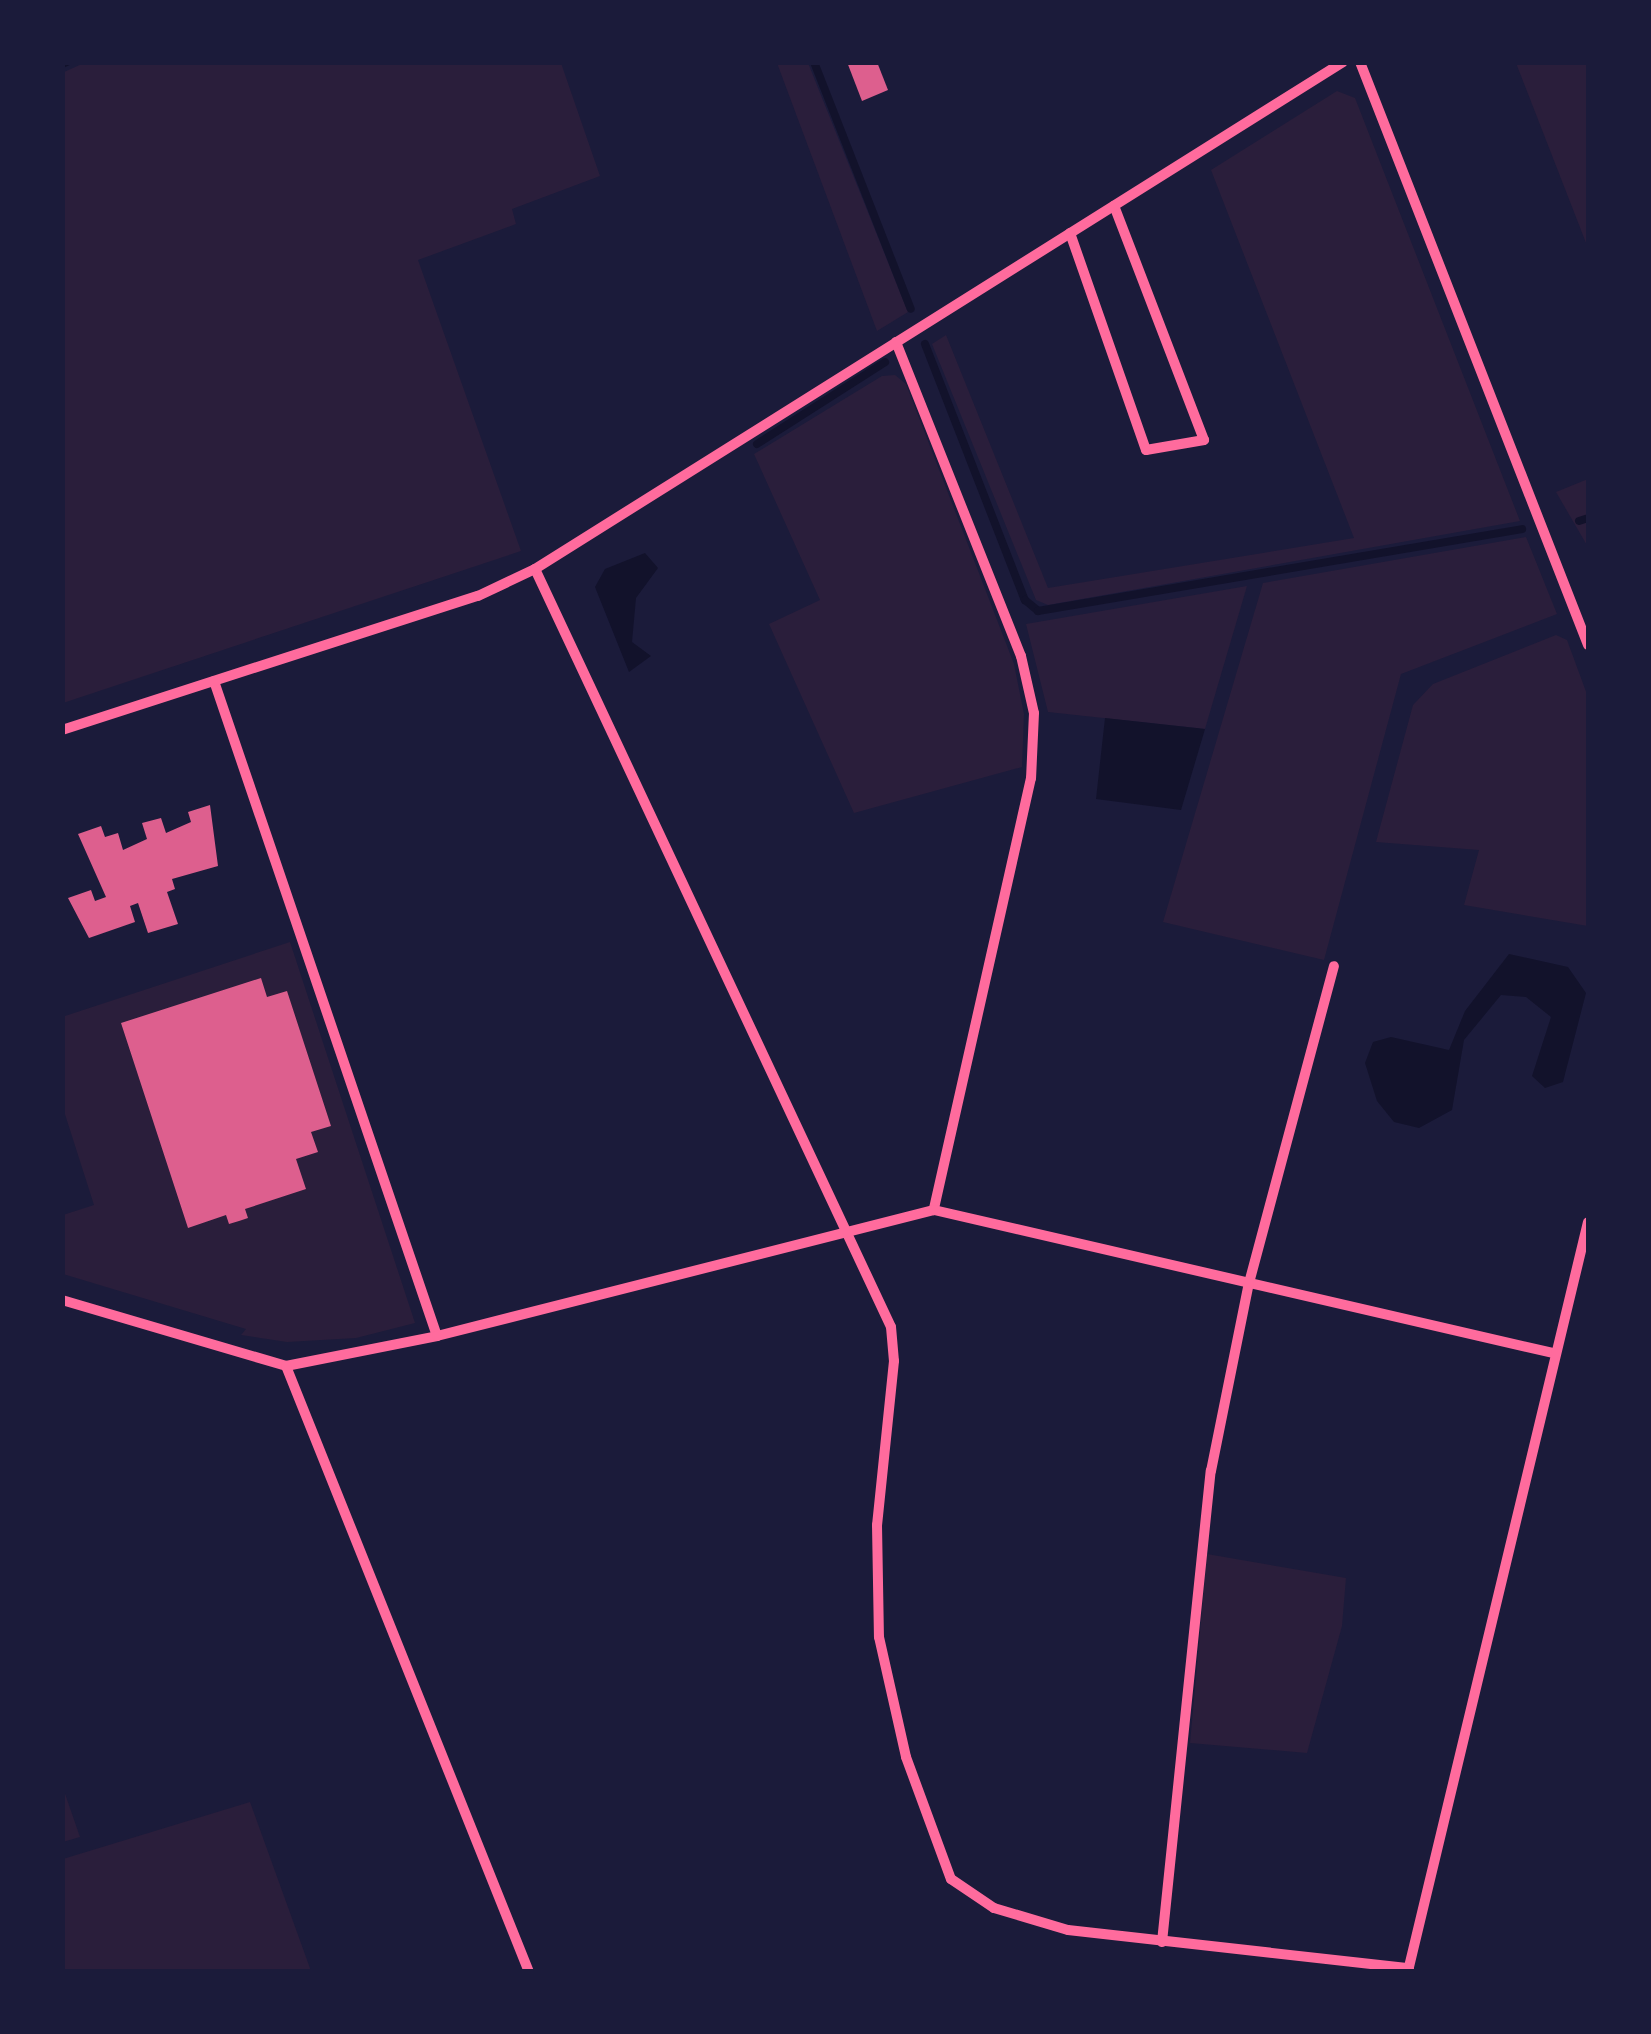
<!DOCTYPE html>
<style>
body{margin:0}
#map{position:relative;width:1651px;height:2034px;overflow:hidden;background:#1b1b3a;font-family:Raleway,sans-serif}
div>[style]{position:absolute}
.green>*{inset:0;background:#2a1e3b}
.water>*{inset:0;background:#12122b}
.stream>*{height:8px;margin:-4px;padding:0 4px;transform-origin:4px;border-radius:4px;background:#12122b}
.building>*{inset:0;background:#dd5f8e}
.minor>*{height:10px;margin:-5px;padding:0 5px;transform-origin:5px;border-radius:5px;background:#ff6b9d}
span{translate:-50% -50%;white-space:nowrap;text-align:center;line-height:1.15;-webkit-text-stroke:8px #1b1b3a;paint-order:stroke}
.frame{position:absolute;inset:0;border:65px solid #1b1b3a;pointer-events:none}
</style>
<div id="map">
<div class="green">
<div style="clip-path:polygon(84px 63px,561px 63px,600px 176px,512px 209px,516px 224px,418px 260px,521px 551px,63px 703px,62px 73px)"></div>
<div style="clip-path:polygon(777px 63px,808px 63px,908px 312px,877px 331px)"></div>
<div style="clip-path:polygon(1516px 63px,1588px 63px,1588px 248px)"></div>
<div style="clip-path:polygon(1337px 91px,1355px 98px,1520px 521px,1048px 605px,1036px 600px,932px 344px,946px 335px,1048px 588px,1354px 538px,1211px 170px)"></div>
<div style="clip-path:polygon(895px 375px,906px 384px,1014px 664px,1024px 714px,1022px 767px,854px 813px,769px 624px,820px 600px,754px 454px,882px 376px)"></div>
<div style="clip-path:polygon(1588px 479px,1588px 547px,1556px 492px)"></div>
<div style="clip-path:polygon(1526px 537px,1557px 614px,1401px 674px,1324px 960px,1163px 922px,1263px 583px)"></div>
<div style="clip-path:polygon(1247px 586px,1205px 729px,1048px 712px,1026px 624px)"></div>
<div style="clip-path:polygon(1556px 635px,1567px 640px,1588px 697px,1588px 926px,1464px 905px,1479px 850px,1376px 842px,1413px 705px,1433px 684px)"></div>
<div style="clip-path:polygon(290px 942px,415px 1323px,356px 1338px,287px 1342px,241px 1335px,246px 1329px,63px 1274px,63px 1215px,94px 1205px,63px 1108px,62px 1017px)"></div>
<div style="clip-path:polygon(1207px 1554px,1346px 1578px,1342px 1626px,1307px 1753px,1190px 1743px)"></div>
<div style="clip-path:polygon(62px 1785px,80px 1837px,63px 1842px,62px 1842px)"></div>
<div style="clip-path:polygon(250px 1802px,311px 1971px,63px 1971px,63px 1859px)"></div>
</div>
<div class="water">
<div style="clip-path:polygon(645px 553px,658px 568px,636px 598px,632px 642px,651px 656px,629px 672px,595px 587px,605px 569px)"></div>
<div style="clip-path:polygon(1105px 718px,1205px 729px,1181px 810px,1096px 799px)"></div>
<div style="clip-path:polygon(1509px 954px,1568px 967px,1586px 993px,1563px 1082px,1545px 1088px,1532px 1076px,1551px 1017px,1526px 997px,1501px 995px,1464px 1040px,1452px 1110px,1419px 1128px,1394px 1122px,1377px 1101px,1365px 1063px,1373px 1042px,1391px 1037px,1449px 1050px,1465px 1011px)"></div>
</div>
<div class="stream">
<div style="left:814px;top:62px;width:265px;rotate:68.6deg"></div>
<div style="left:62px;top:64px;width:5px;rotate:-22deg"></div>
<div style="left:925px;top:344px;width:275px;rotate:68.7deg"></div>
<div style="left:1025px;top:600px;width:17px;rotate:40deg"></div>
<div style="left:1038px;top:611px;width:491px;rotate:-9.6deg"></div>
<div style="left:757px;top:444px;width:152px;rotate:-32.6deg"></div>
<div style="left:1579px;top:521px;width:9px;rotate:-18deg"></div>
</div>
<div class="building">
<div style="clip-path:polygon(847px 62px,877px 62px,888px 90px,862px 101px)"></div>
<div style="clip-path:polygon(210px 805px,218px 866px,172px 879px,175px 889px,167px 892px,178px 924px,148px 933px,138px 903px,130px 906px,135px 922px,89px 938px,68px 898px,91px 890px,95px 901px,106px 897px,78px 834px,101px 826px,105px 837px,118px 833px,123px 850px,147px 839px,142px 823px,161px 818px,166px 833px,191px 822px,188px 812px)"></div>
<div style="clip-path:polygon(261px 978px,267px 997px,287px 991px,331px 1126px,311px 1132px,318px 1152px,296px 1159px,306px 1189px,245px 1209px,248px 1218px,239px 1221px,229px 1224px,226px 1215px,188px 1228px,121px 1023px)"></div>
</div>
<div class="minor">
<div style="left:1360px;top:62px;width:626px;rotate:68.64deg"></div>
<div style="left:1070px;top:233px;width:230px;rotate:70.7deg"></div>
<div style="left:1146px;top:450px;width:59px;rotate:-9.8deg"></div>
<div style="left:1204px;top:440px;width:251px;rotate:-111deg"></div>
<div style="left:896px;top:342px;width:338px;rotate:68.3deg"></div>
<div style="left:1021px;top:656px;width:58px;rotate:77.2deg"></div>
<div style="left:1034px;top:713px;width:65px;rotate:92.6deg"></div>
<div style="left:1031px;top:778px;width:443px;rotate:102.7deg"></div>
<div style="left:535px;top:569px;width:837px;rotate:64.84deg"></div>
<div style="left:891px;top:1327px;width:34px;rotate:85deg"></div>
<div style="left:894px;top:1361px;width:165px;rotate:95.9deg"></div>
<div style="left:877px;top:1525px;width:112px;rotate:89deg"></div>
<div style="left:879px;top:1637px;width:123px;rotate:77.3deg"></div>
<div style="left:906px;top:1757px;width:130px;rotate:69.8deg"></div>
<div style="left:951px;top:1879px;width:52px;rotate:34deg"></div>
<div style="left:994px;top:1908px;width:77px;rotate:16.6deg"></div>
<div style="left:1068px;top:1930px;width:343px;rotate:6.4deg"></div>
<div style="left:214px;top:681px;width:692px;rotate:71.2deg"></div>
<div style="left:62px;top:730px;width:437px;rotate:-17.9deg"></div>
<div style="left:478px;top:596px;width:63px;rotate:-25.3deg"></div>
<div style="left:535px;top:569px;width:954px;rotate:-32.11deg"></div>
<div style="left:62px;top:1300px;width:234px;rotate:16.4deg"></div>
<div style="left:286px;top:1366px;width:154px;rotate:-11.2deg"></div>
<div style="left:437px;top:1336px;width:513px;rotate:-14.23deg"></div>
<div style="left:934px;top:1210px;width:635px;rotate:13.01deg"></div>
<div style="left:286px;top:1366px;width:653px;rotate:68.15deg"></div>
<div style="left:1162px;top:1942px;width:474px;rotate:-84.1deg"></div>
<div style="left:1211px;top:1471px;width:192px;rotate:-78.6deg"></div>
<div style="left:1249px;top:1283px;width:328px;rotate:-75deg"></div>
<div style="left:1408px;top:1971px;width:770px;rotate:-76.49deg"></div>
</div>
<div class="frame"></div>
</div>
